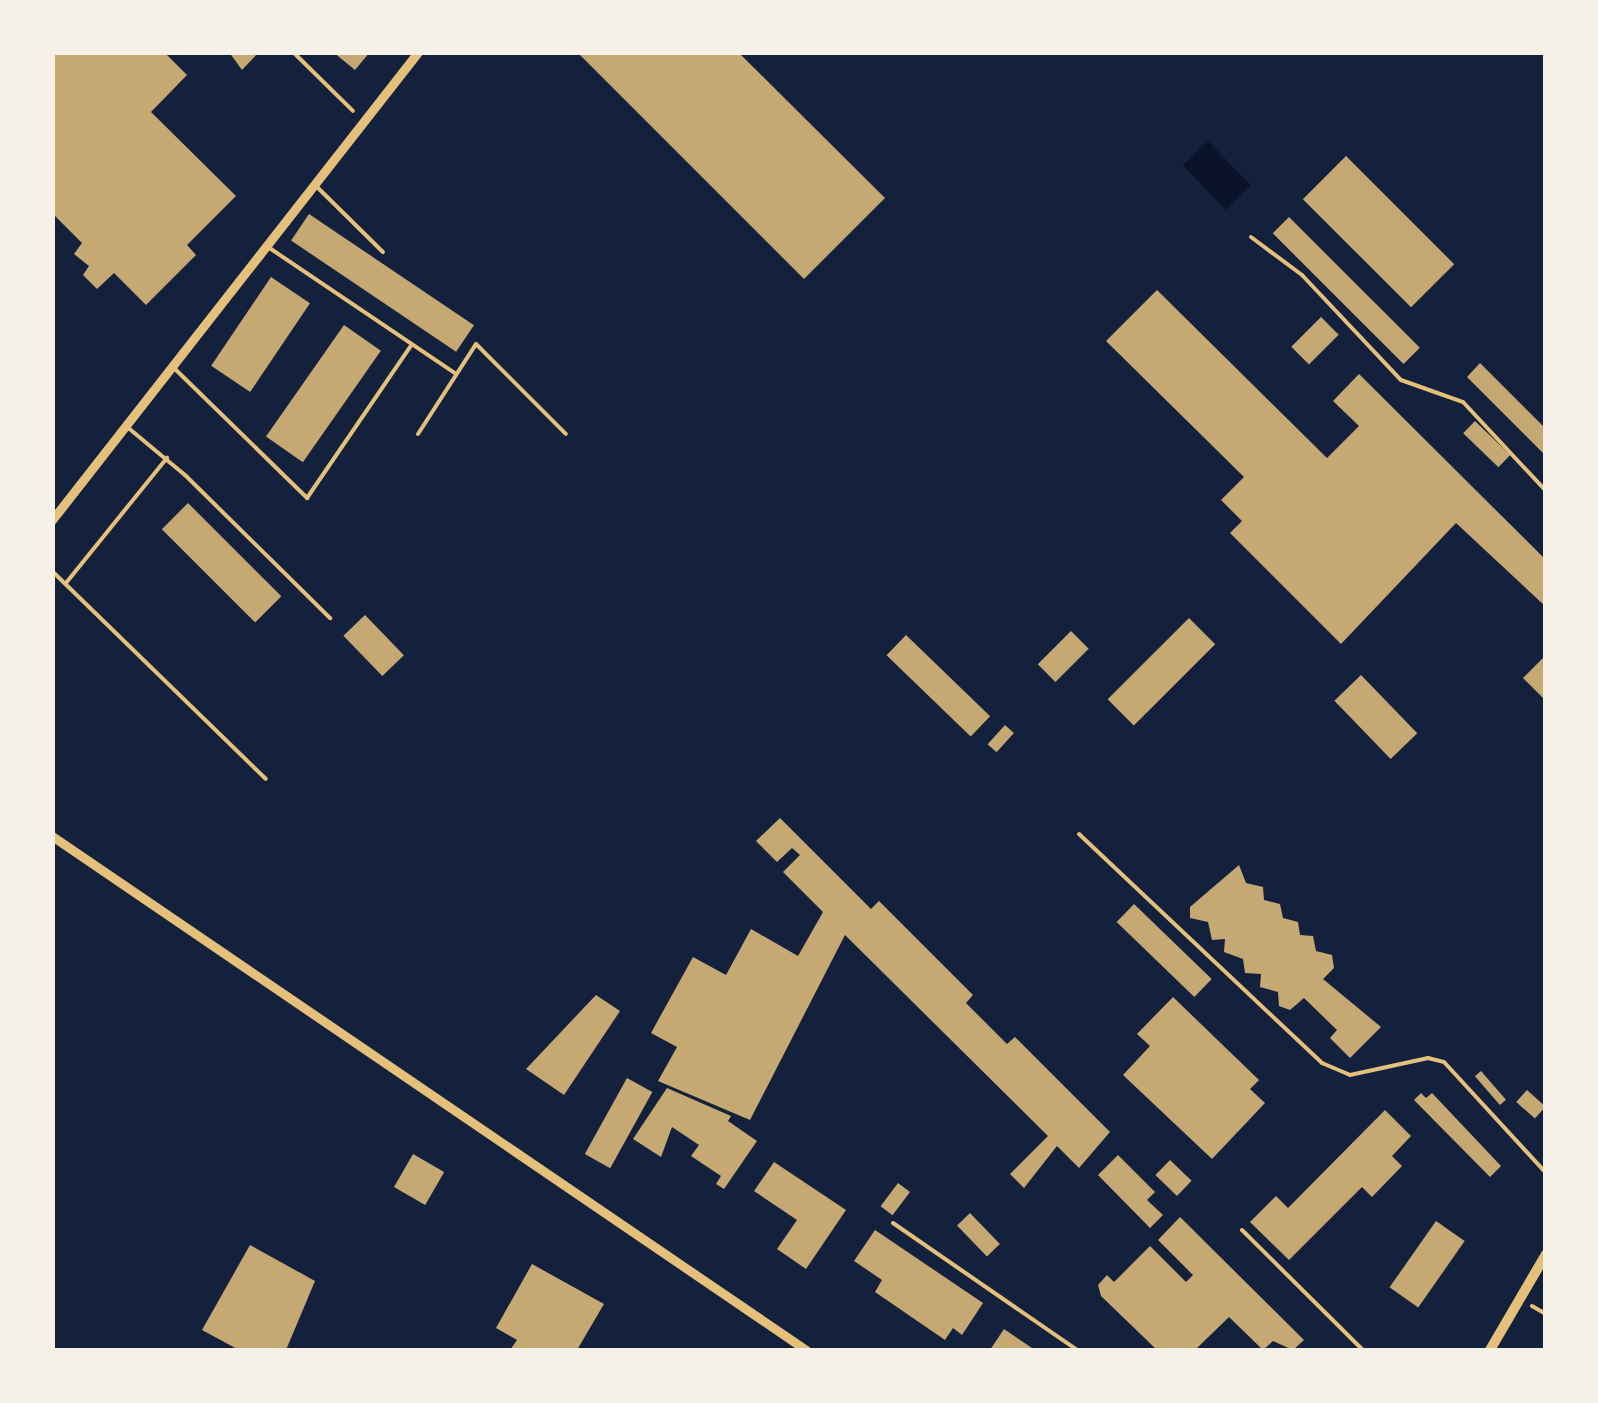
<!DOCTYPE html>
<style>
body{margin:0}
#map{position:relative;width:1598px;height:1403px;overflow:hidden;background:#14213d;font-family:"Source Sans 3",sans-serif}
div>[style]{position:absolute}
.water>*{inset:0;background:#0b132b;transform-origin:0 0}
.building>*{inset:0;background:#c6a872;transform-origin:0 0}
.path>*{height:4px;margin:-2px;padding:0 2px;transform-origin:2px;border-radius:2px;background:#e5c07b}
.service>*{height:4px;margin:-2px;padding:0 2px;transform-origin:2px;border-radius:2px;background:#e5c07b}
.minor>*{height:9px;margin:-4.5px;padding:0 4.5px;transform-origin:4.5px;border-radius:4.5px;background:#e5c07b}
.tertiary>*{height:10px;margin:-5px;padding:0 5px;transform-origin:5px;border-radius:5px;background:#e5c07b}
span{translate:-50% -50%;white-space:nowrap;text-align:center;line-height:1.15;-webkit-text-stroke:8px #f6f1e7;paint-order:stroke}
.frame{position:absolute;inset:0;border:55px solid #f6f1e7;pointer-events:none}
</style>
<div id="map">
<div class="water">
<div style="left:1208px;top:141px;width:62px;height:35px;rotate:46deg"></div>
</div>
<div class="building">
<div style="clip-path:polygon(52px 52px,164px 52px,187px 75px,151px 112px,236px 196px,187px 245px,196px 255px,146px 305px,114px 273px,97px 289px,83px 275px,89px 266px,74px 254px,82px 243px,52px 213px)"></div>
<div style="clip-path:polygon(229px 52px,259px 52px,242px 70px)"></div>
<div style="clip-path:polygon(333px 52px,370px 52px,355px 70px)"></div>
<div style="clip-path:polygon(577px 52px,738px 52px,885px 198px,804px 279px)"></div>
<div style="left:1346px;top:156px;width:153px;height:61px;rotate:45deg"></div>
<div style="left:309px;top:214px;width:199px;height:32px;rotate:34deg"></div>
<div style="left:1289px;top:217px;width:185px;height:23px;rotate:45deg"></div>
<div style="left:271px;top:277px;width:47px;height:107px;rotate:34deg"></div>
<div style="clip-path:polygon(1157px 290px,1327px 458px,1359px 426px,1333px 401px,1359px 374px,1546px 560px,1546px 607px,1456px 523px,1341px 644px,1230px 533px,1242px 521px,1221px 500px,1244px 477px,1106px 341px)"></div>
<div style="left:1321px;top:317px;width:25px;height:42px;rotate:45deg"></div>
<div style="left:344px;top:325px;width:45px;height:136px;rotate:35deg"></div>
<div style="clip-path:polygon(1480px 363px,1546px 429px,1546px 456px,1467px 377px)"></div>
<div style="left:1475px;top:421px;width:49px;height:17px;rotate:44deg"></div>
<div style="left:188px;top:503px;width:132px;height:37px;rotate:45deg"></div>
<div style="left:365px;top:615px;width:56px;height:30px;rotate:46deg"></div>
<div style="left:1189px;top:618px;width:37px;height:115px;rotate:45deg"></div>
<div style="left:1071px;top:631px;width:25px;height:47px;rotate:45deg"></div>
<div style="left:906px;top:635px;width:117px;height:28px;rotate:44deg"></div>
<div style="clip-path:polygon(1543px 658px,1546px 661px,1546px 701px,1523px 678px)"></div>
<div style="left:1361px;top:675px;width:81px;height:37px;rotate:46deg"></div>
<div style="left:1005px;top:725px;width:12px;height:26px;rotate:42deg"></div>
<div style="clip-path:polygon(780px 818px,871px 909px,879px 901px,973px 995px,966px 1003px,1007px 1044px,1015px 1037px,1110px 1132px,1079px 1168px,1057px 1146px,1024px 1188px,1010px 1174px,1048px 1136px,845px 935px,750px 1120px,658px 1081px,677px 1047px,651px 1033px,693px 957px,726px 975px,751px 929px,798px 956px,823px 912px,783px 872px,800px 855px,792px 848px,777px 862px,756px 841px)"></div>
<div style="clip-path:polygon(1239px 865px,1246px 883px,1263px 887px,1264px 900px,1280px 904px,1283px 918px,1298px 922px,1300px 935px,1313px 936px,1316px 951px,1332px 955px,1334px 968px,1323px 979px,1381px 1027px,1350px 1058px,1330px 1038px,1337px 1030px,1304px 998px,1290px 1010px,1279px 1006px,1278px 992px,1260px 987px,1261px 974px,1245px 973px,1243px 959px,1224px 952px,1225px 939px,1212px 940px,1208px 922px,1190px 918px,1190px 907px)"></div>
<div style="left:1134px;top:904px;width:108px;height:25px;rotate:44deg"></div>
<div style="clip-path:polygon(596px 995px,620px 1011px,564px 1095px,526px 1069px)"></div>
<div style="clip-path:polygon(1173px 997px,1259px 1080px,1250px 1089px,1265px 1103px,1212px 1159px,1123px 1075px,1150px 1046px,1137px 1034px)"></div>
<div style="left:1481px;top:1071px;width:38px;height:8px;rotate:49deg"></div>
<div style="left:627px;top:1078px;width:29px;height:87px;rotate:29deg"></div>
<div style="clip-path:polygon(667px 1088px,731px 1116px,728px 1121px,757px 1141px,724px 1189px,716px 1184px,721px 1176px,691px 1156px,699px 1145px,672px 1127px,661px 1157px,633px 1139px)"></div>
<div style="left:1527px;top:1090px;width:25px;height:16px;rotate:42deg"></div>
<div style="clip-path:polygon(1421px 1093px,1426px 1098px,1432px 1093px,1501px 1166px,1490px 1177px,1414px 1100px)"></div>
<div style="clip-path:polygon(1385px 1110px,1411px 1136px,1392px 1156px,1402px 1166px,1372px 1197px,1362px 1187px,1289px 1260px,1250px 1222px,1276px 1196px,1288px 1208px)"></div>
<div style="left:413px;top:1154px;width:36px;height:38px;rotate:30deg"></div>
<div style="clip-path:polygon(1118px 1155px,1155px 1192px,1147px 1200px,1163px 1215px,1150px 1228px,1098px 1175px)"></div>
<div style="left:1170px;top:1160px;width:30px;height:21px;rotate:44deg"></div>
<div style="clip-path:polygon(774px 1162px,846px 1210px,806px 1269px,777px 1249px,797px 1220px,754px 1191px)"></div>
<div style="left:898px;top:1183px;width:15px;height:29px;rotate:37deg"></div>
<div style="left:970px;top:1213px;width:43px;height:18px;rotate:46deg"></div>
<div style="clip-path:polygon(1180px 1217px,1304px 1340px,1293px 1350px,1273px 1341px,1263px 1350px,1229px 1317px,1195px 1350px,1157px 1350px,1101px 1296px,1098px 1285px,1107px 1275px,1114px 1282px,1150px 1246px,1186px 1282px,1193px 1275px,1158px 1240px)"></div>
<div style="left:1436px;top:1221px;width:35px;height:81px;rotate:35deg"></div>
<div style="clip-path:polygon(875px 1230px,983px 1303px,962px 1335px,953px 1328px,945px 1340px,875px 1292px,882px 1280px,854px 1261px)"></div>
<div style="clip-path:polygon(250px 1245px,315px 1281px,286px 1350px,239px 1350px,202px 1330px)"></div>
<div style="clip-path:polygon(532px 1264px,604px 1304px,577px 1350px,510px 1350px,517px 1340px,496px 1328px)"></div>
<div style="clip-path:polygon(1004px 1329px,1035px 1350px,990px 1350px)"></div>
</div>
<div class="path">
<div style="left:293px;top:52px;width:84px;rotate:44.5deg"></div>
<div style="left:1532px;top:1306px;width:16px;rotate:30deg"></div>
</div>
<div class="service">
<div style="left:316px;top:186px;width:94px;rotate:44.6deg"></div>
<div style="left:1251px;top:237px;width:64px;rotate:36.7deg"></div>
<div style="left:1302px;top:275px;width:144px;rotate:46.7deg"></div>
<div style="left:1401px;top:380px;width:66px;rotate:19.5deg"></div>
<div style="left:1463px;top:402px;width:122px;rotate:47deg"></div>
<div style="left:268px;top:247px;width:225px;rotate:34deg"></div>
<div style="left:175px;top:369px;width:185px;rotate:44.3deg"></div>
<div style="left:307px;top:498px;width:186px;rotate:-55.7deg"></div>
<div style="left:126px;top:426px;width:77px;rotate:39.7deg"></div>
<div style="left:185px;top:475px;width:204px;rotate:44.6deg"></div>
<div style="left:418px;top:434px;width:107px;rotate:-57.2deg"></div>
<div style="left:476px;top:344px;width:127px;rotate:45deg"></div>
<div style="left:52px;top:571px;width:298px;rotate:44.2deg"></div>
<div style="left:66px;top:583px;width:161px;rotate:-51.1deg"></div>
<div style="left:1079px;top:834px;width:334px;rotate:43.3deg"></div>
<div style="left:1322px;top:1063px;width:30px;rotate:23deg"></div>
<div style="left:1350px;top:1075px;width:80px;rotate:-12.3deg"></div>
<div style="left:1428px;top:1058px;width:16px;rotate:14deg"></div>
<div style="left:1444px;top:1062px;width:151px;rotate:47.4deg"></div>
<div style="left:893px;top:1223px;width:224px;rotate:34.6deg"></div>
<div style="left:1242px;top:1230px;width:170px;rotate:44.8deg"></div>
</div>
<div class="minor">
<div style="left:52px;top:520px;width:594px;rotate:-51.97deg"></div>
<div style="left:52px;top:836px;width:913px;rotate:34.28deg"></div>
</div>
<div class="tertiary">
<div style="left:1490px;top:1350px;width:111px;rotate:-59.7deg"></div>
</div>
<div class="frame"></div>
</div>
